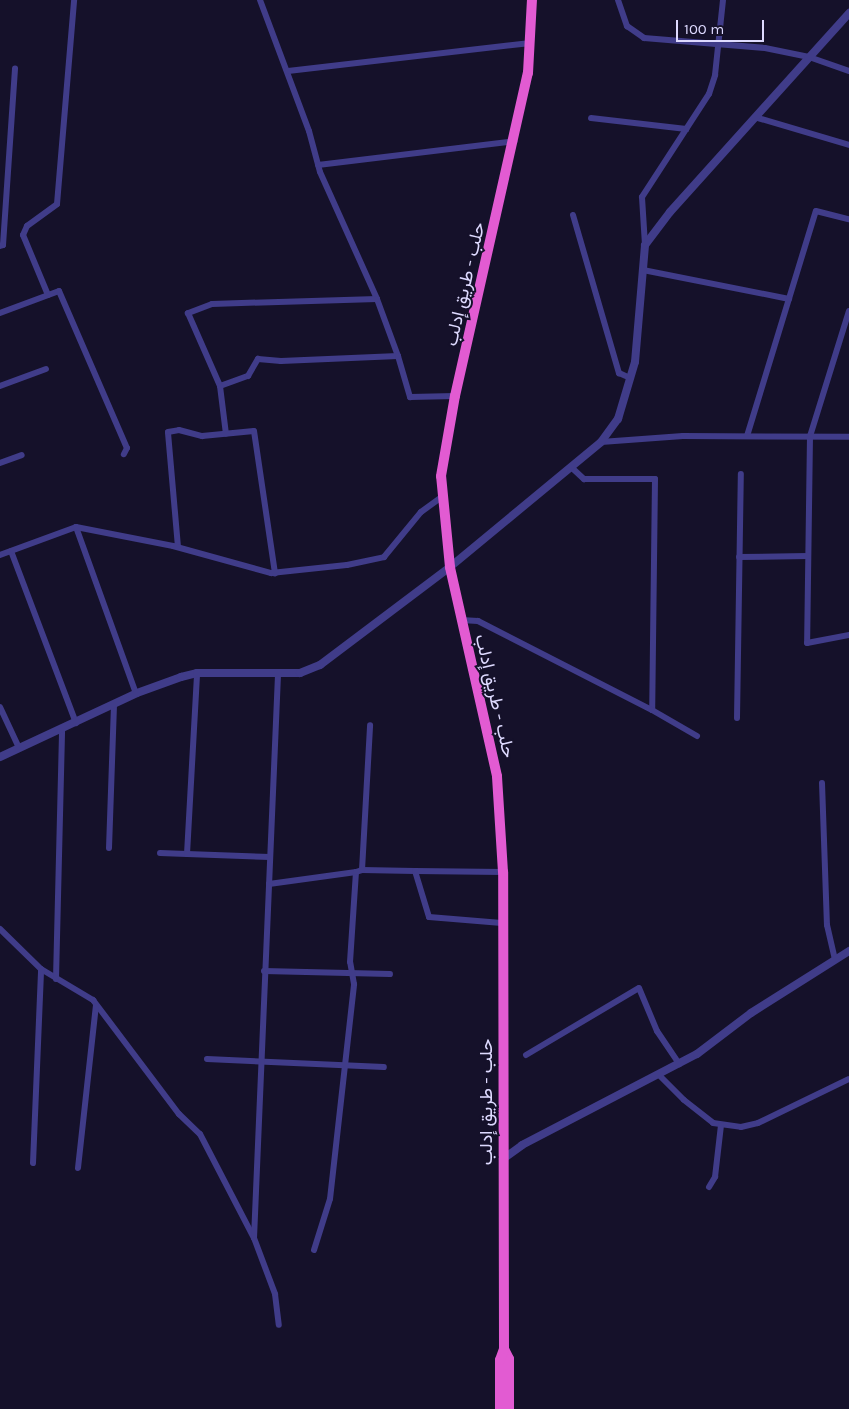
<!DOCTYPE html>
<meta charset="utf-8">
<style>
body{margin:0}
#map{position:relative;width:849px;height:1409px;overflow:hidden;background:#15112a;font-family:Karla,Vazirmatn,sans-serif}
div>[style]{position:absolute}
.minor>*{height:6px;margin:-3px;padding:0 3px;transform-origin:3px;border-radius:3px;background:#403c89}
.tertiary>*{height:8px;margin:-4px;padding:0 4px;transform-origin:4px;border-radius:4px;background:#403c89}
.trunk>*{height:10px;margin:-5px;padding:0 5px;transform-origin:5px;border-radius:5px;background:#e25bd2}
span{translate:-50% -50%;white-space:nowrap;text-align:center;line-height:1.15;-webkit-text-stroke:4px #15112a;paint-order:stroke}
.street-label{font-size:18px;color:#dedaff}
.scale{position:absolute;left:676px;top:20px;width:88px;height:22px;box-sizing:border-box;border:2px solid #dedaff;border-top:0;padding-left:6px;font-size:15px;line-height:18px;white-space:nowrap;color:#dedaff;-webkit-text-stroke:4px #15112a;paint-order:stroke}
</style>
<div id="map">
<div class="minor">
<div style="left:260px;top:0;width:140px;rotate:69.5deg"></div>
<div style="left:309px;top:131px;width:42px;rotate:75deg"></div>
<div style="left:320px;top:172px;width:139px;rotate:65.8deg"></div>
<div style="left:377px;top:299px;width:61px;rotate:69.8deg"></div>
<div style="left:618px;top:0;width:28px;rotate:71deg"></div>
<div style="left:627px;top:26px;width:21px;rotate:35deg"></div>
<div style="left:644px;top:38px;width:121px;rotate:4.7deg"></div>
<div style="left:765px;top:48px;width:45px;rotate:11.6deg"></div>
<div style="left:809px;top:57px;width:42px;rotate:19.3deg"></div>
<div style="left:288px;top:71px;width:244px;rotate:-6.6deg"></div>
<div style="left:591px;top:118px;width:96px;rotate:6.6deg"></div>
<div style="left:758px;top:118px;width:95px;rotate:16.5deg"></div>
<div style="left:318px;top:165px;width:198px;rotate:-6.9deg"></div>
<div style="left:573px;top:215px;width:165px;rotate:73.8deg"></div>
<div style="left:619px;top:373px;width:12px;rotate:24deg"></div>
<div style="left:645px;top:245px;width:48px;rotate:-93.6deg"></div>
<div style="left:642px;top:197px;width:123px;rotate:-57deg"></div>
<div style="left:709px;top:94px;width:20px;rotate:-72deg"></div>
<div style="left:715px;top:75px;width:75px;rotate:-83.9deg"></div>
<div style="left:0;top:246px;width:3px;rotate:-18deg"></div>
<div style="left:3px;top:245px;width:177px;rotate:-86.1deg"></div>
<div style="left:643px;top:270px;width:149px;rotate:11.2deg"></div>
<div style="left:48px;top:295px;width:65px;rotate:-112.6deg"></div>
<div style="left:23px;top:235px;width:10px;rotate:-66deg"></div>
<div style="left:27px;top:226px;width:37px;rotate:-36deg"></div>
<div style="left:57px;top:204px;width:205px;rotate:-85.2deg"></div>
<div style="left:377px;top:299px;width:165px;rotate:178.3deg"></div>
<div style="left:212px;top:304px;width:26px;rotate:159deg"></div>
<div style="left:188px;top:313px;width:80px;rotate:66.3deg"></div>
<div style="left:220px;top:386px;width:30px;rotate:-20deg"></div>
<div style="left:248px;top:376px;width:20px;rotate:-60deg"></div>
<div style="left:258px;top:359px;width:23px;rotate:5deg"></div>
<div style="left:281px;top:361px;width:117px;rotate:-2.4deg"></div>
<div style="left:398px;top:356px;width:43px;rotate:73.7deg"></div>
<div style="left:410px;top:397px;width:45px;rotate:-1.3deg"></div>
<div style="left:849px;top:311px;width:131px;rotate:107.3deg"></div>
<div style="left:810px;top:436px;width:207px;rotate:90.8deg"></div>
<div style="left:807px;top:643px;width:43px;rotate:-10.8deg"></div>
<div style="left:0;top:313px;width:63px;rotate:-20.4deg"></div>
<div style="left:59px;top:291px;width:171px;rotate:66.6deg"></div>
<div style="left:127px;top:448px;width:7px;rotate:117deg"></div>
<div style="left:0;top:386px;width:49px;rotate:-20.3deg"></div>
<div style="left:220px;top:386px;width:48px;rotate:82.9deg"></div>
<div style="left:747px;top:436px;width:235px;rotate:-73deg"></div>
<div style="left:816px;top:211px;width:34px;rotate:14deg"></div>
<div style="left:601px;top:442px;width:82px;rotate:-4.2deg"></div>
<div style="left:683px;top:436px;width:166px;rotate:0.3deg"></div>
<div style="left:0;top:463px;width:23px;rotate:-20deg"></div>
<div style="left:571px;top:467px;width:18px;rotate:43deg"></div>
<div style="left:584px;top:479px;width:71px"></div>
<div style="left:655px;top:479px;width:231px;rotate:90.7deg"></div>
<div style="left:76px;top:527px;width:177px;rotate:70.2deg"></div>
<div style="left:178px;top:547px;width:115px;rotate:-95deg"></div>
<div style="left:168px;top:432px;width:11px;rotate:-10deg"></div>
<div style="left:179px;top:430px;width:24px;rotate:15deg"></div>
<div style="left:202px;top:436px;width:52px;rotate:-5.5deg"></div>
<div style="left:254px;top:431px;width:144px;rotate:81.6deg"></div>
<div style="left:11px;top:551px;width:184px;rotate:69.3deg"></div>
<div style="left:0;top:555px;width:81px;rotate:-20.2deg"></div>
<div style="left:76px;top:527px;width:99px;rotate:11.1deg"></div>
<div style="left:173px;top:546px;width:102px;rotate:15.4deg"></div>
<div style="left:271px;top:573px;width:76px;rotate:-6deg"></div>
<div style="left:347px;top:565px;width:38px;rotate:-12deg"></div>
<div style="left:384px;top:557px;width:58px;rotate:-50.6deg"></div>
<div style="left:421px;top:512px;width:26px;rotate:-36deg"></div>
<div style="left:739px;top:557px;width:69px;rotate:-0.8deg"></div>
<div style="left:461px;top:620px;width:17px;rotate:3deg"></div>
<div style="left:478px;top:621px;width:195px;rotate:27.1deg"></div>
<div style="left:652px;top:710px;width:52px;rotate:30deg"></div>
<div style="left:0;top:707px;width:45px;rotate:65.1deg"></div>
<div style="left:737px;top:718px;width:244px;rotate:-89.1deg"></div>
<div style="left:822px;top:783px;width:142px;rotate:88deg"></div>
<div style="left:827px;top:925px;width:35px;rotate:77deg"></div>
<div style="left:109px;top:848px;width:144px;rotate:-88deg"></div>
<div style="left:160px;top:853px;width:27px;rotate:2deg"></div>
<div style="left:187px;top:854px;width:181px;rotate:-86.8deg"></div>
<div style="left:187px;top:854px;width:83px;rotate:2.1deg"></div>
<div style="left:362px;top:870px;width:53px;rotate:1.1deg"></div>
<div style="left:415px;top:871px;width:48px;rotate:73.1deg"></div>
<div style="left:429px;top:917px;width:73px;rotate:4.7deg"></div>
<div style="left:415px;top:871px;width:88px;rotate:0.7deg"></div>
<div style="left:269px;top:884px;width:88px;rotate:-7.9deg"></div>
<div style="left:0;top:929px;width:57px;rotate:44.3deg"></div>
<div style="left:41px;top:969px;width:61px;rotate:30.8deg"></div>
<div style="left:93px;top:1000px;width:143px;rotate:53deg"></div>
<div style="left:179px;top:1114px;width:29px;rotate:44deg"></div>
<div style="left:200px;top:1134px;width:117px;rotate:62.6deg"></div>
<div style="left:254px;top:1238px;width:60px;rotate:69.4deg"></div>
<div style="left:275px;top:1294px;width:31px;rotate:83deg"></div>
<div style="left:264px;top:971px;width:126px;rotate:1.4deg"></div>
<div style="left:56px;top:979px;width:251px;rotate:-88.6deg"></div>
<div style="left:526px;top:1055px;width:131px;rotate:-30.7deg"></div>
<div style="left:639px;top:988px;width:47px;rotate:67.3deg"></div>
<div style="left:657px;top:1031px;width:40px;rotate:56deg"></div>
<div style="left:207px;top:1059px;width:177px;rotate:2.6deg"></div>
<div style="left:659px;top:1075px;width:35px;rotate:45deg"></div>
<div style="left:684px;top:1100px;width:37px;rotate:38deg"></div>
<div style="left:713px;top:1123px;width:28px;rotate:8deg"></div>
<div style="left:741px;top:1127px;width:17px;rotate:-13deg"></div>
<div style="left:758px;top:1123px;width:101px;rotate:-25.8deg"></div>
<div style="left:33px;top:1163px;width:194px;rotate:-87.6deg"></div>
<div style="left:78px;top:1168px;width:163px;rotate:-83.7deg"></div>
<div style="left:709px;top:1187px;width:12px;rotate:-59deg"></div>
<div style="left:715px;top:1177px;width:52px;rotate:-83.4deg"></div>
<div style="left:254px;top:1238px;width:565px;rotate:-87.56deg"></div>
<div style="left:314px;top:1250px;width:53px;rotate:-72.6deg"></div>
<div style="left:330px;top:1199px;width:216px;rotate:-83.6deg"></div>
<div style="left:354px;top:984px;width:22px;rotate:-100deg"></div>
<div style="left:350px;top:962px;width:90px;rotate:-86.2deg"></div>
<div style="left:356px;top:872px;width:6px;rotate:-18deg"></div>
<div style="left:362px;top:870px;width:145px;rotate:-86.8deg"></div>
</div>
<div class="tertiary">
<div style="left:0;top:757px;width:151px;rotate:-25deg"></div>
<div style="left:137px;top:693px;width:47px;rotate:-20deg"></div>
<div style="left:181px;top:677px;width:16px;rotate:-14deg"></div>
<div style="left:197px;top:673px;width:103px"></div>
<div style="left:300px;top:673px;width:22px;rotate:-22deg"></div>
<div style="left:320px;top:665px;width:163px;rotate:-37deg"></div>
<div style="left:450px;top:567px;width:196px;rotate:-39.6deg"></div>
<div style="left:601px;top:442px;width:29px;rotate:-54deg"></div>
<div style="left:618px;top:419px;width:59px;rotate:-73.4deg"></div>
<div style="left:635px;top:362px;width:117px;rotate:-85.1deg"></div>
<div style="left:645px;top:245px;width:41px;rotate:-52.9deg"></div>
<div style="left:670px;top:212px;width:268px;rotate:-48deg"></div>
<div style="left:503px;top:1159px;width:24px;rotate:-36deg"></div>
<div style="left:522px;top:1145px;width:197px;rotate:-27.5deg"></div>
<div style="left:697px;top:1054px;width:68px;rotate:-37.2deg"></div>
<div style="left:751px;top:1013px;width:116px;rotate:-32.3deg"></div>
</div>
<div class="trunk">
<div style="left:504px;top:1349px;width:11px;rotate:63deg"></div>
<div style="left:509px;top:1359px;width:50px;rotate:90deg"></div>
<div style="left:500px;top:1409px;width:49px;rotate:-90deg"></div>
<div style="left:500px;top:1360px;width:12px;rotate:-70deg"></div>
<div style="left:504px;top:1349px;width:477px;rotate:-90.1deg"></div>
<div style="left:503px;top:872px;width:96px;rotate:-93.6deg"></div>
<div style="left:497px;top:776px;width:214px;rotate:-102.7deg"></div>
<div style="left:450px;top:567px;width:91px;rotate:-95.6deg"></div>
<div style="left:441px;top:476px;width:81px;rotate:-80.1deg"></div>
<div style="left:455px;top:396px;width:331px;rotate:-77.3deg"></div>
<div style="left:528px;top:73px;width:73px;rotate:-86.9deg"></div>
</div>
<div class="street-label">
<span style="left:465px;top:284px;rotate:-77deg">حلب - طريق إدلب</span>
<span style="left:495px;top:696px;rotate:77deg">حلب - طريق إدلب</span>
<span style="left:486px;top:1102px;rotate:-90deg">حلب - طريق إدلب</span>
</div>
<div class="scale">100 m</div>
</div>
